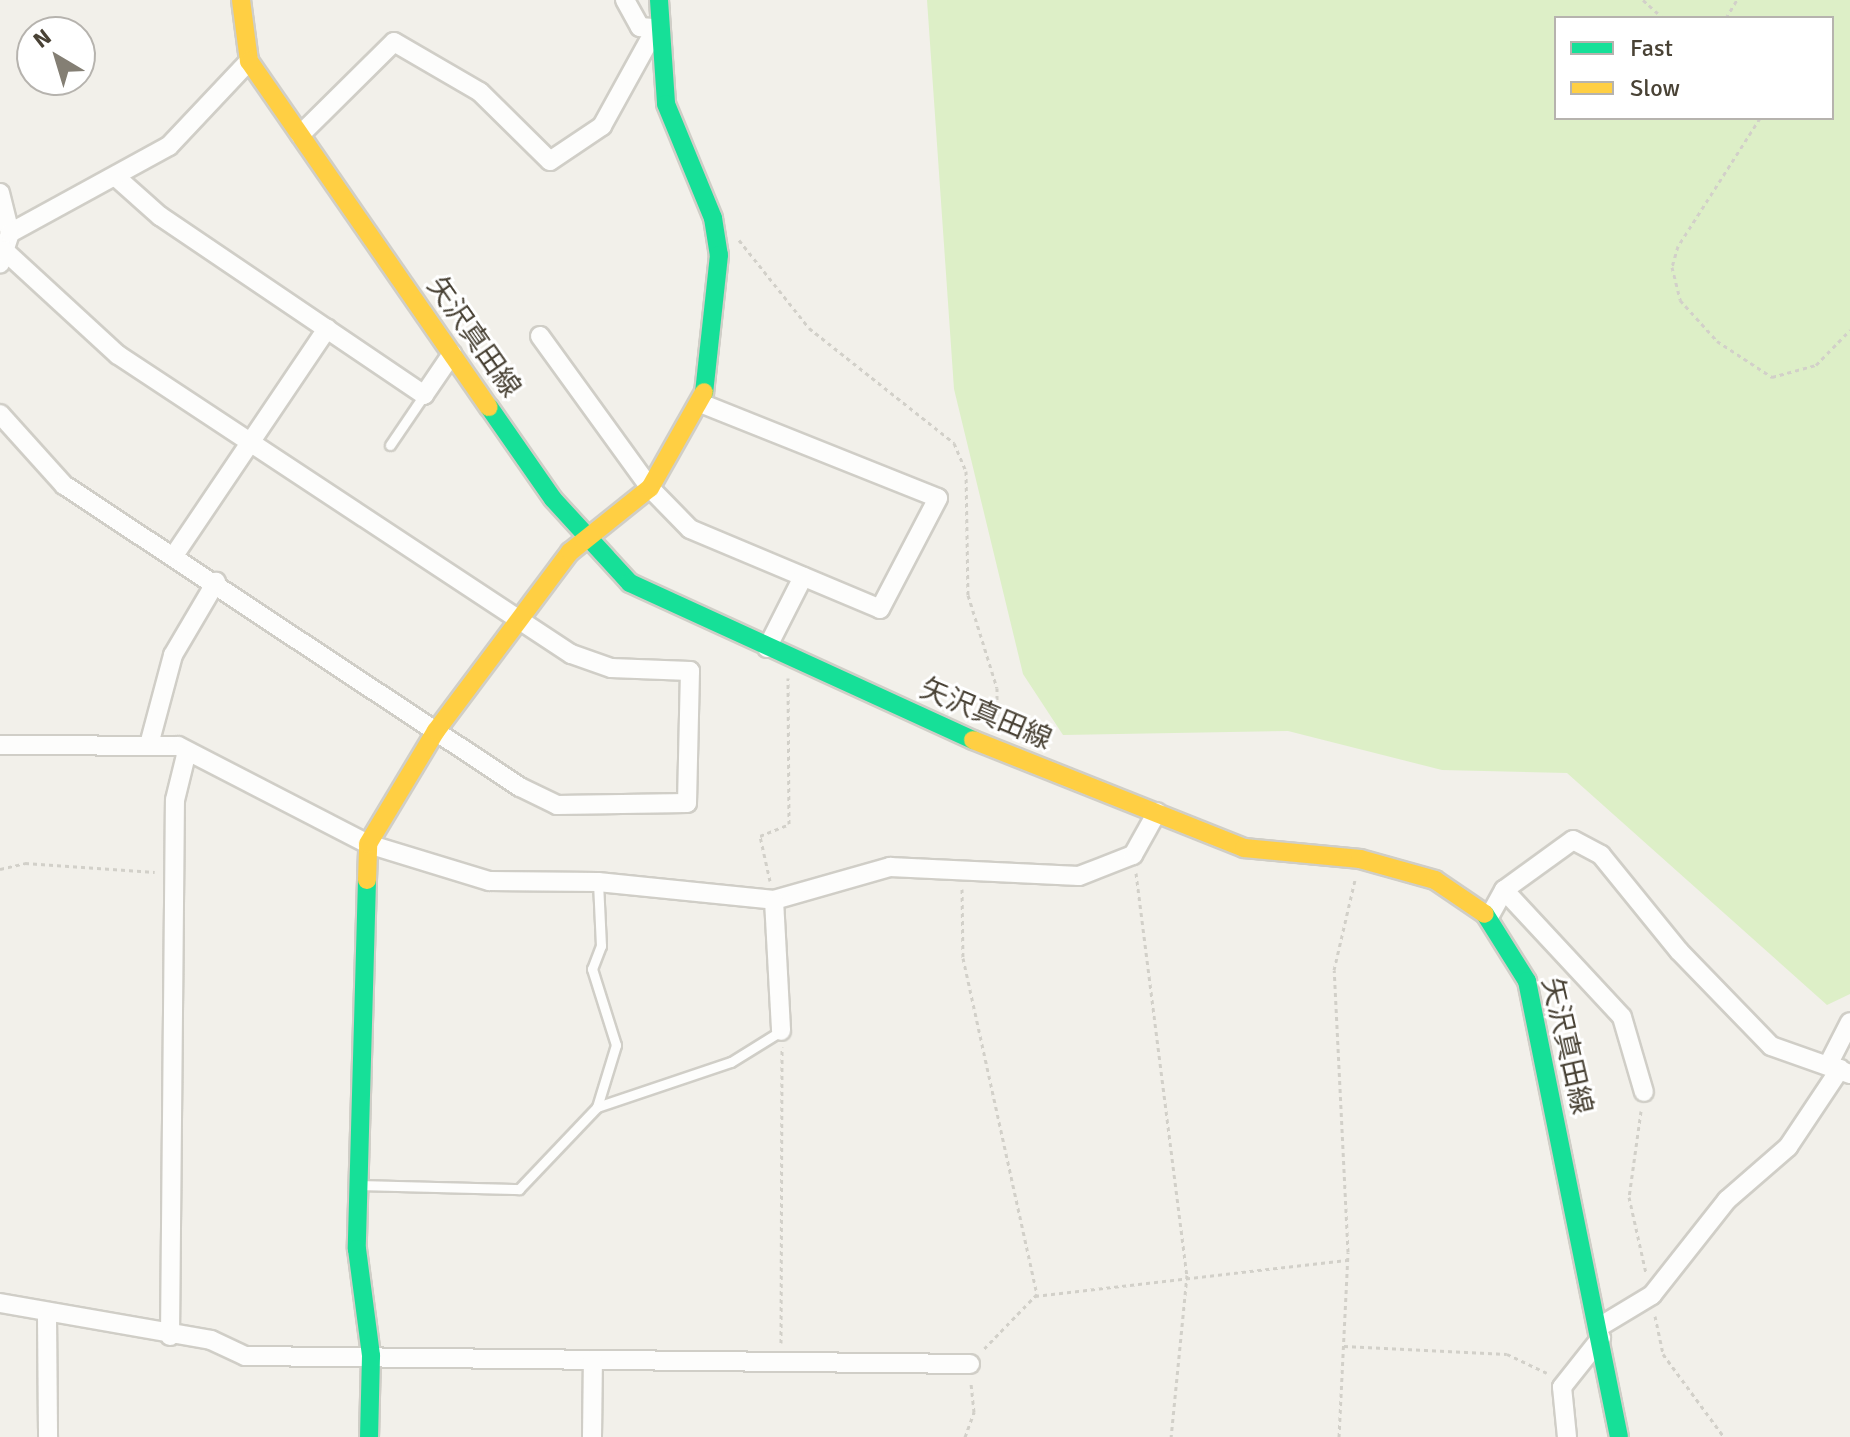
<!DOCTYPE html>
<meta charset="utf-8">
<style>
body{margin:0}
#map{position:relative;width:1850px;height:1437px;overflow:hidden;background:#f2f0ea;font-family:Signika,"Noto Sans JP",sans-serif}
div>[style]{position:absolute}
.green>*{inset:0;background:#ddefc7}
.path>*{height:3px;margin-top:-1.5px;transform-origin:0;background:repeating-linear-gradient(90deg,#d2d0c9 0 4px,transparent 0 8px)}
.roads{filter:drop-shadow(2px 0 #d0cec7) drop-shadow(-2px 0 #d0cec7) drop-shadow(0 2px #d0cec7) drop-shadow(0 -2px #d0cec7)}
.lane>*{height:9px;margin:-4.5px;padding:0 4.5px;transform-origin:4.5px;border-radius:4.5px;background:#fdfdfc}
.street>*{height:18px;margin:-9px;padding:0 9px;transform-origin:9px;border-radius:9px;background:#fdfdfc}
.fast>*{height:18px;margin:-9px;padding:0 9px;transform-origin:9px;border-radius:9px;background:#16e098}
.slow>*{height:18px;margin:-9px;padding:0 9px;transform-origin:9px;border-radius:9px;background:#ffcf43}
span{translate:-50% -50%;white-space:nowrap;text-align:center;line-height:1.15;-webkit-text-stroke:6px #fff;paint-order:stroke}
.street-label{font-size:28px;color:#494235}
.legend{position:absolute;left:1554px;top:16px;width:280px;height:104px;box-sizing:border-box;background:#fff;border:2px solid #b6b3ae;margin:0;padding:10px 14px;list-style:none;font-size:24px;color:#494235}
.legend li{display:flex;align-items:center;gap:16px;height:40px}
.legend b{width:40px;border:2px solid #b6b3ae}
.north{position:absolute;left:16px;top:16px;width:80px;height:80px;box-sizing:border-box;background:#fff;border:2px solid #b6b3ae;border-radius:50%;rotate:322deg;font-size:22px;font-weight:700;line-height:32px;text-align:center;color:#494235}
.north::after{content:'';display:block;margin:auto;width:28px;height:36px;background:#847f74;clip-path:polygon(50% 0,100% 100%,50% 72%,0 100%)}
</style>
<div id="map">
<div class="green">
<div style="clip-path:polygon(evenodd,927px 0,1850px 0,1850px 994px,1827px 1005px,1567px 773px,1442px 770px,1288px 731px,1063px 735px,1023px 674px,954px 389px,927px 0,1556px 18px,1832px 18px,1832px 118px,1556px 118px,1556px 18px)"></div>
</div>
<div class="path">
<div style="left:1643px;top:0;width:27px;rotate:42deg"></div>
<div style="left:1726px;top:18px;width:21px;rotate:-59deg"></div>
<div style="left:1760px;top:118px;width:152px;rotate:122.6deg"></div>
<div style="left:1678px;top:246px;width:22px;rotate:106deg"></div>
<div style="left:1672px;top:267px;width:34px;rotate:76deg"></div>
<div style="left:1680px;top:300px;width:55px;rotate:47.9deg"></div>
<div style="left:1717px;top:341px;width:66px;rotate:33.2deg"></div>
<div style="left:1772px;top:377px;width:46px;rotate:-15.3deg"></div>
<div style="left:1816px;top:365px;width:49px;rotate:-45.8deg"></div>
<div style="left:739px;top:240px;width:112px;rotate:51.5deg"></div>
<div style="left:809px;top:328px;width:185px;rotate:38.4deg"></div>
<div style="left:954px;top:443px;width:30px;rotate:67deg"></div>
<div style="left:966px;top:471px;width:124px;rotate:89.1deg"></div>
<div style="left:968px;top:595px;width:97px;rotate:72.7deg"></div>
<div style="left:997px;top:688px;width:39px;rotate:90deg"></div>
<div style="left:0;top:869px;width:26px;rotate:-13deg"></div>
<div style="left:25px;top:863px;width:130px;rotate:4deg"></div>
<div style="left:1136px;top:873px;width:405px;rotate:82.8deg"></div>
<div style="left:1187px;top:1275px;width:163px;rotate:95.6deg"></div>
<div style="left:770px;top:881px;width:46px;rotate:-102.5deg"></div>
<div style="left:760px;top:836px;width:31px;rotate:-22deg"></div>
<div style="left:789px;top:824px;width:146px;rotate:-90.4deg"></div>
<div style="left:962px;top:889px;width:69px;rotate:89.2deg"></div>
<div style="left:963px;top:958px;width:344px;rotate:77.6deg"></div>
<div style="left:1037px;top:1294px;width:79px;rotate:134deg"></div>
<div style="left:1641px;top:1111px;width:87px;rotate:97.9deg"></div>
<div style="left:1629px;top:1197px;width:78px;rotate:77.4deg"></div>
<div style="left:1035px;top:1296px;width:314px;rotate:-6.6deg"></div>
<div style="left:1655px;top:1316px;width:39px;rotate:78deg"></div>
<div style="left:1663px;top:1354px;width:103px;rotate:53.7deg"></div>
<div style="left:781px;top:1343px;width:296px;rotate:-89.8deg"></div>
<div style="left:1344px;top:1346px;width:163px;rotate:2.8deg"></div>
<div style="left:1507px;top:1354px;width:44px;rotate:25.4deg"></div>
<div style="left:965px;top:1437px;width:27px;rotate:-70deg"></div>
<div style="left:974px;top:1412px;width:31px;rotate:-96deg"></div>
<div style="left:1339px;top:1437px;width:185px;rotate:-87.2deg"></div>
<div style="left:1348px;top:1252px;width:282px;rotate:-92.8deg"></div>
<div style="left:1334px;top:970px;width:92px;rotate:-76.9deg"></div>
</div>
<div class="roads">
<div class="lane">
<div style="left:390px;top:445px;width:60px;rotate:-55.8deg"></div>
<div style="left:597px;top:1107px;width:65px;rotate:-73deg"></div>
<div style="left:616px;top:1045px;width:80px;rotate:-107.5deg"></div>
<div style="left:592px;top:969px;width:25px;rotate:-69deg"></div>
<div style="left:601px;top:946px;width:64px;rotate:-92.7deg"></div>
<div style="left:363px;top:1185px;width:156px;rotate:1.5deg"></div>
<div style="left:519px;top:1189px;width:113px;rotate:-46.4deg"></div>
<div style="left:597px;top:1107px;width:141px;rotate:-18.6deg"></div>
<div style="left:731px;top:1062px;width:59px;rotate:-31.8deg"></div>
</div>
<div class="street">
<div style="left:625px;top:0;width:31px;rotate:61deg"></div>
<div style="left:640px;top:27px;width:16px;rotate:4deg"></div>
<div style="left:300px;top:135px;width:132px;rotate:-44.7deg"></div>
<div style="left:394px;top:42px;width:99px;rotate:30.2deg"></div>
<div style="left:480px;top:92px;width:98px;rotate:44.6deg"></div>
<div style="left:550px;top:161px;width:63px;rotate:-33.9deg"></div>
<div style="left:602px;top:126px;width:112px;rotate:-61.1deg"></div>
<div style="left:116px;top:177px;width:59px;rotate:41.6deg"></div>
<div style="left:160px;top:216px;width:319px;rotate:34.1deg"></div>
<div style="left:424px;top:395px;width:50px;rotate:-55.7deg"></div>
<div style="left:0;top:193px;width:41px;rotate:76deg"></div>
<div style="left:10px;top:233px;width:32px;rotate:108deg"></div>
<div style="left:10px;top:233px;width:181px;rotate:-28.7deg"></div>
<div style="left:169px;top:146px;width:117px;rotate:-46.7deg"></div>
<div style="left:540px;top:336px;width:188px;rotate:54.1deg"></div>
<div style="left:650px;top:488px;width:57px;rotate:45.7deg"></div>
<div style="left:690px;top:529px;width:206px;rotate:22.8deg"></div>
<div style="left:880px;top:609px;width:125px;rotate:-62.4deg"></div>
<div style="left:938px;top:498px;width:253px;rotate:-158.2deg"></div>
<div style="left:0;top:414px;width:96px;rotate:48deg"></div>
<div style="left:64px;top:485px;width:547px;rotate:33.52deg"></div>
<div style="left:520px;top:787px;width:41px;rotate:25.9deg"></div>
<div style="left:557px;top:805px;width:130px;rotate:-0.9deg"></div>
<div style="left:687px;top:803px;width:132px;rotate:-88.7deg"></div>
<div style="left:690px;top:671px;width:79px;rotate:-177.8deg"></div>
<div style="left:611px;top:668px;width:42px;rotate:-160.7deg"></div>
<div style="left:571px;top:654px;width:543px;rotate:-146.57deg"></div>
<div style="left:118px;top:355px;width:154px;rotate:-137.4deg"></div>
<div style="left:175px;top:554px;width:272px;rotate:-56deg"></div>
<div style="left:767px;top:648px;width:80px;rotate:-63.1deg"></div>
<div style="left:150px;top:741px;width:89px;rotate:-75deg"></div>
<div style="left:173px;top:655px;width:85px;rotate:-59.5deg"></div>
<div style="left:0;top:745px;width:178px;rotate:0.3deg"></div>
<div style="left:178px;top:746px;width:214px;rotate:27.3deg"></div>
<div style="left:368px;top:844px;width:127px;rotate:17deg"></div>
<div style="left:489px;top:881px;width:109px;rotate:0.5deg"></div>
<div style="left:598px;top:882px;width:177px;rotate:5.8deg"></div>
<div style="left:774px;top:900px;width:121px;rotate:-15.9deg"></div>
<div style="left:890px;top:867px;width:189px;rotate:2.7deg"></div>
<div style="left:1079px;top:876px;width:58px;rotate:-21.3deg"></div>
<div style="left:1133px;top:855px;width:49px;rotate:-60.8deg"></div>
<div style="left:1504px;top:890px;width:173px;rotate:47.1deg"></div>
<div style="left:1622px;top:1017px;width:78px;rotate:73.7deg"></div>
<div style="left:774px;top:900px;width:131px;rotate:86.9deg"></div>
<div style="left:1489px;top:917px;width:31px;rotate:-61deg"></div>
<div style="left:1504px;top:890px;width:85px;rotate:-35.9deg"></div>
<div style="left:1573px;top:840px;width:32px;rotate:28deg"></div>
<div style="left:1601px;top:855px;width:124px;rotate:50.9deg"></div>
<div style="left:1679px;top:951px;width:132px;rotate:45.9deg"></div>
<div style="left:1771px;top:1046px;width:84px;rotate:19.5deg"></div>
<div style="left:1828px;top:1065px;width:48px;rotate:-62.9deg"></div>
<div style="left:0;top:1303px;width:214px;rotate:9.9deg"></div>
<div style="left:211px;top:1340px;width:38px;rotate:25deg"></div>
<div style="left:245px;top:1356px;width:725px;rotate:0.63deg"></div>
<div style="left:47px;top:1316px;width:121px;rotate:89.5deg"></div>
<div style="left:1599px;top:1327px;width:62px;rotate:-31.1deg"></div>
<div style="left:1652px;top:1295px;width:121px;rotate:-51.7deg"></div>
<div style="left:1727px;top:1200px;width:81px;rotate:-41deg"></div>
<div style="left:1788px;top:1147px;width:94px;rotate:-56.3deg"></div>
<div style="left:170px;top:1336px;width:536px;rotate:-89.47deg"></div>
<div style="left:175px;top:800px;width:50px;rotate:-76.2deg"></div>
<div style="left:592px;top:1437px;width:77px;rotate:-89.3deg"></div>
<div style="left:1567px;top:1437px;width:50px;rotate:-95.7deg"></div>
<div style="left:1562px;top:1387px;width:63px;rotate:-51.5deg"></div>
</div>
<div class="fast">
<div style="left:659px;top:0;width:104px;rotate:86.1deg"></div>
<div style="left:666px;top:104px;width:123px;rotate:67.6deg"></div>
<div style="left:713px;top:218px;width:37px;rotate:81deg"></div>
<div style="left:719px;top:255px;width:138px;rotate:96.2deg"></div>
<div style="left:489px;top:407px;width:112px;rotate:55.2deg"></div>
<div style="left:553px;top:499px;width:114px;rotate:47.5deg"></div>
<div style="left:630px;top:583px;width:377px;rotate:24.6deg"></div>
<div style="left:367px;top:880px;width:369px;rotate:91.6deg"></div>
<div style="left:357px;top:1249px;width:108px;rotate:82.5deg"></div>
<div style="left:371px;top:1356px;width:81px;rotate:91.4deg"></div>
<div style="left:1485px;top:914px;width:79px;rotate:57.9deg"></div>
<div style="left:1527px;top:981px;width:465px;rotate:78.6deg"></div>
</div>
<div class="slow">
<div style="left:241px;top:0;width:62px;rotate:82.5deg"></div>
<div style="left:249px;top:61px;width:421px;rotate:55.3deg"></div>
<div style="left:973px;top:740px;width:292px;rotate:21.7deg"></div>
<div style="left:1244px;top:848px;width:117px;rotate:5.4deg"></div>
<div style="left:1360px;top:859px;width:78px;rotate:15.6deg"></div>
<div style="left:1435px;top:880px;width:60px;rotate:34.2deg"></div>
<div style="left:367px;top:880px;width:36px;rotate:-88deg"></div>
<div style="left:368px;top:844px;width:132px;rotate:-59deg"></div>
<div style="left:436px;top:731px;width:224px;rotate:-53.2deg"></div>
<div style="left:570px;top:552px;width:102px;rotate:-38.7deg"></div>
<div style="left:650px;top:488px;width:110px;rotate:-60.6deg"></div>
</div>
</div>
<div class="street-label">
<span style="left:474px;top:337px;rotate:55deg">矢沢真田線</span>
<span style="left:986px;top:714px;rotate:23deg">矢沢真田線</span>
<span style="left:1567px;top:1046px;rotate:77deg">矢沢真田線</span>
</div>
<ul class="legend">
<li><b style="height:10px;background:#16e098"></b>Fast</li>
<li><b style="height:10px;background:#ffcf43"></b>Slow</li>
</ul>
<div class="north">N</div>
</div>
